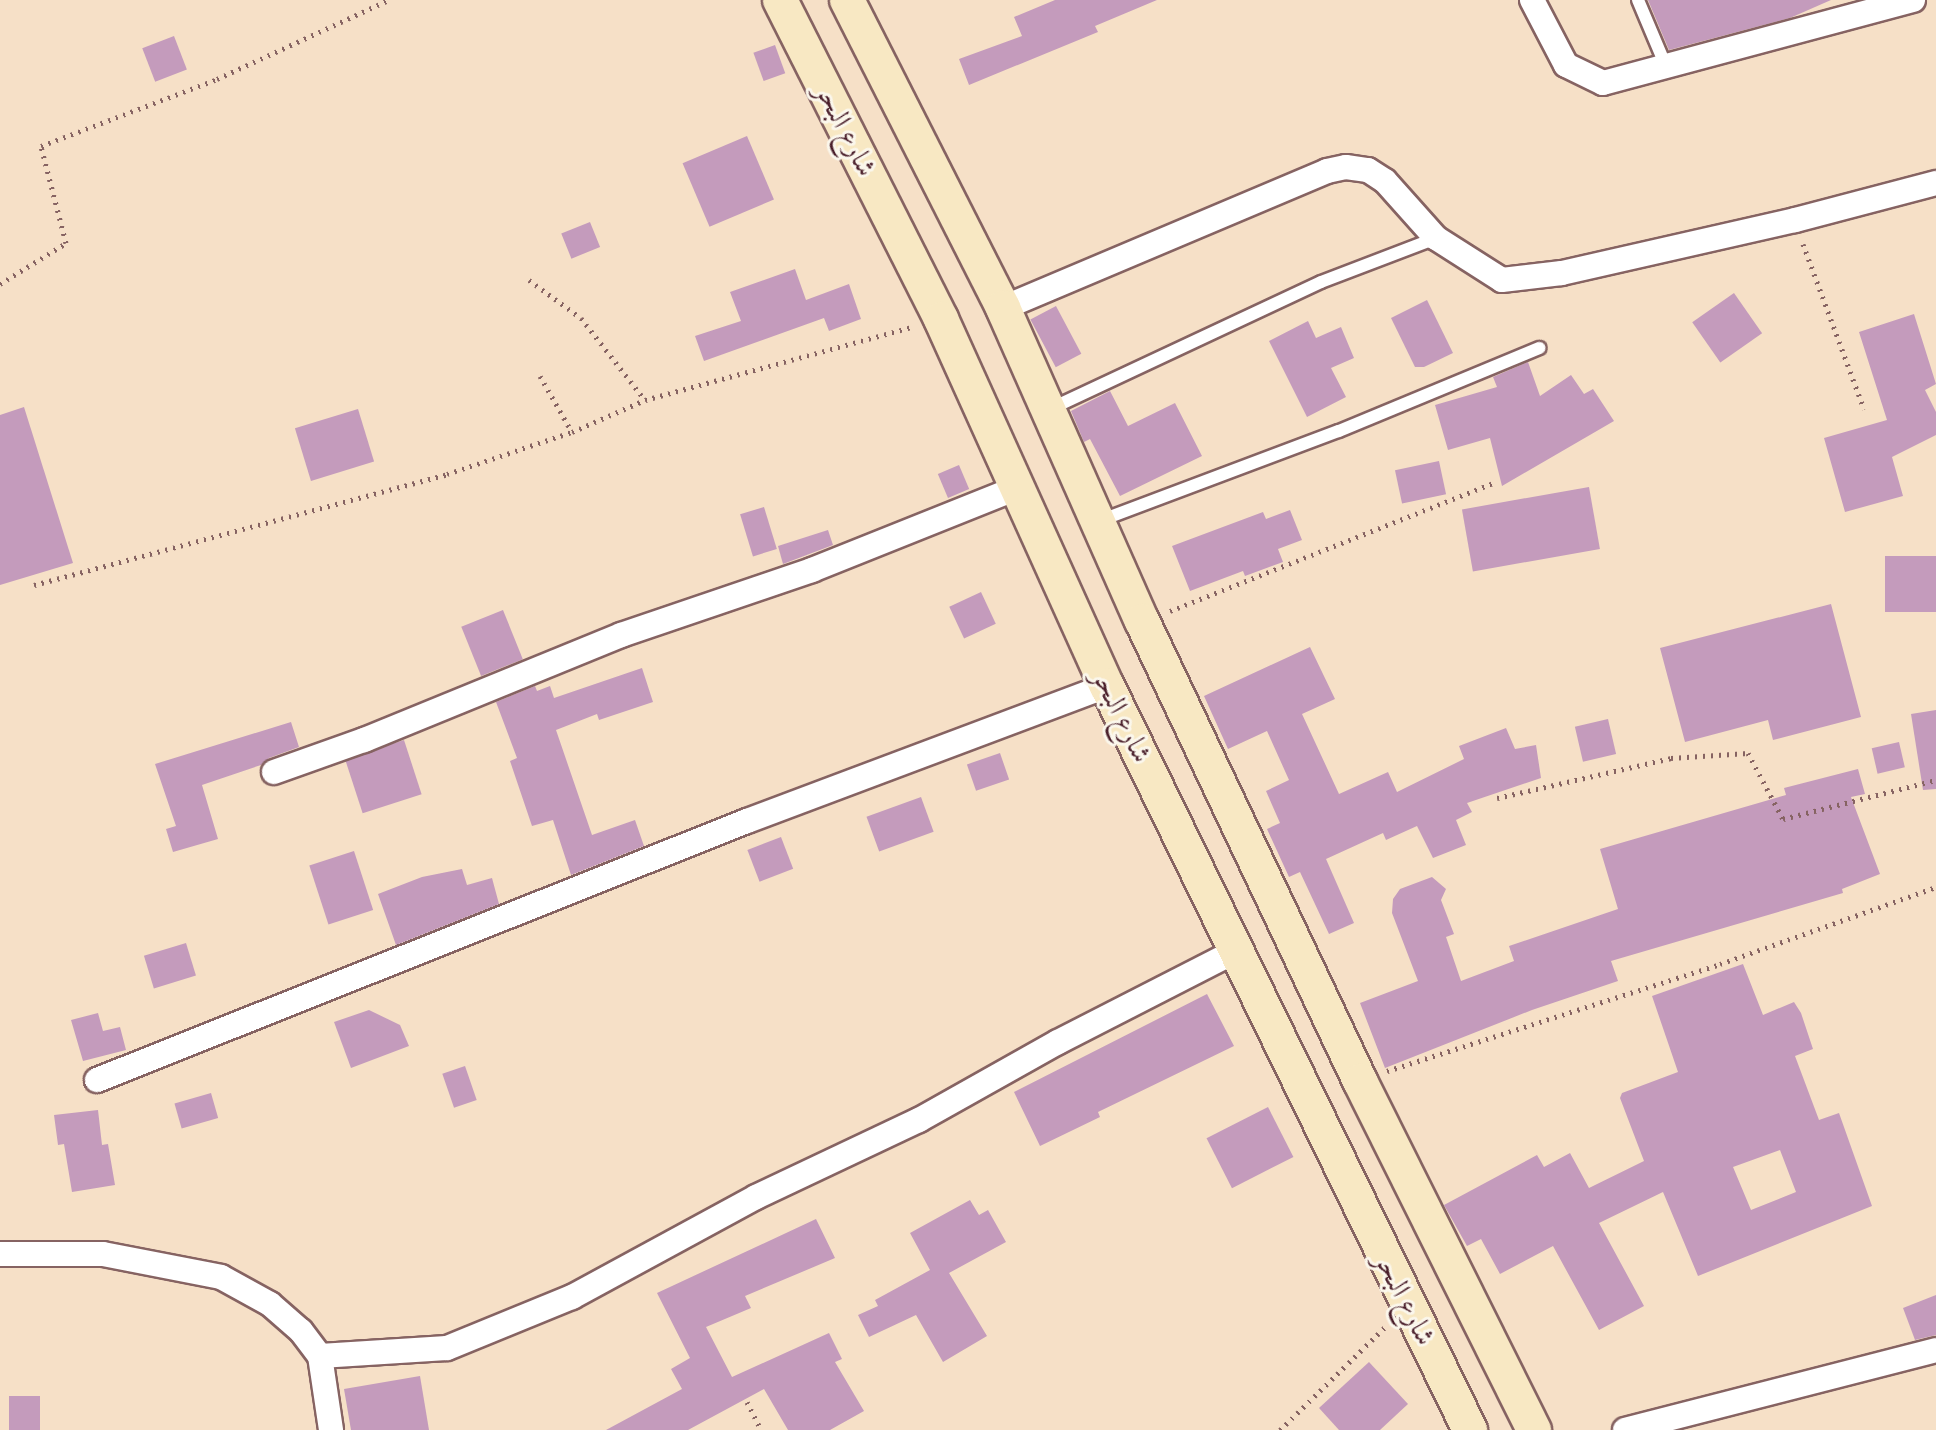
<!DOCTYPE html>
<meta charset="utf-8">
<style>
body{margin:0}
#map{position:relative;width:1936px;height:1430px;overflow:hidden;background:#f6e0c7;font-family:"IM FELL French Canon",Amiri,serif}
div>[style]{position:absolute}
.building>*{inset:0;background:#c49bbc;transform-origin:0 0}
.path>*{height:5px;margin-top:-2.5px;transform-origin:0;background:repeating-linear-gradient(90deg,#866362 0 2px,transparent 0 8px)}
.roads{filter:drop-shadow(2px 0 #866362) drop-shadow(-2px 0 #866362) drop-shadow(0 2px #866362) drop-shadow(0 -2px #866362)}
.service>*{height:12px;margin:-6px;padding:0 6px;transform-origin:6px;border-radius:6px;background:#fff}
.minor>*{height:24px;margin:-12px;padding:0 12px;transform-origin:12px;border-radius:12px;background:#fff}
.secondary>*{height:34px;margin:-17px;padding:0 17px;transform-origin:17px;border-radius:17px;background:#f8e8c3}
span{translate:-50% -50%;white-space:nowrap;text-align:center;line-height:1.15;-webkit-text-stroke:6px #fbf7ec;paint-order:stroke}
.street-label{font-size:28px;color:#4a1f2b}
</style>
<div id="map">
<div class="building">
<div style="clip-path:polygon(1055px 0,1157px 0,1095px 26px,1098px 32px,969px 85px,959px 59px,1022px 36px,1014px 17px)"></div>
<div style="clip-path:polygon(1648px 0,1831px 0,1790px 18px,1669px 50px)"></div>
<div style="left:174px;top:36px;width:36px;height:34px;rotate:69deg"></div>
<div style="left:775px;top:45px;width:30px;height:23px;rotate:70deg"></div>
<div style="left:747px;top:136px;width:69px;height:70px;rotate:67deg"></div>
<div style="left:590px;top:222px;width:27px;height:31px;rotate:68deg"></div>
<div style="clip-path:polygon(795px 269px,806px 300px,849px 284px,861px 319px,829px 331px,824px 318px,704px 361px,695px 336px,741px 321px,730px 292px)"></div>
<div style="left:1734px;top:293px;width:49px;height:51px;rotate:55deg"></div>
<div style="clip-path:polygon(1427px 300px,1453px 353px,1424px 367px,1415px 367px,1391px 318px)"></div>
<div style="left:1056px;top:306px;width:54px;height:29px;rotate:62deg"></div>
<div style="clip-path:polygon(1914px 314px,1936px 384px,1925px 390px,1936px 412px,1936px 435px,1892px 457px,1903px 496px,1845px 512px,1824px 438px,1887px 420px,1859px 332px)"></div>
<div style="clip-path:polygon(1308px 321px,1316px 338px,1341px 327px,1354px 358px,1331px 368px,1346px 397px,1307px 417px,1269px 341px)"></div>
<div style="clip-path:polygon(1528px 362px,1540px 396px,1571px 375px,1584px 394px,1593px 389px,1614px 421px,1502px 486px,1490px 438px,1448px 450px,1435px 405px,1497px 387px,1493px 377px)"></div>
<div style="clip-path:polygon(1110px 391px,1128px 426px,1175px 403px,1202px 456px,1120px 496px,1090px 439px,1084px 442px,1071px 411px)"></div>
<div style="clip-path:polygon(24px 407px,73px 563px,0 585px,0 415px)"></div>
<div style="left:358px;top:409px;width:55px;height:66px;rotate:73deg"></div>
<div style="left:1439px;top:461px;width:34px;height:45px;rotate:78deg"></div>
<div style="left:959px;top:465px;width:26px;height:23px;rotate:67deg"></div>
<div style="left:1589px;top:487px;width:63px;height:129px;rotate:80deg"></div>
<div style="left:764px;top:507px;width:44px;height:25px;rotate:73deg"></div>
<div style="clip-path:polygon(1290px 510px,1302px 540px,1278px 549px,1283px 562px,1245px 576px,1243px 571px,1190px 591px,1172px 546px,1263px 512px,1266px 519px)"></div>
<div style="clip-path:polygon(828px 530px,833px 545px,783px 564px,778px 546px)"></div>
<div style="left:1936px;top:556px;width:56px;height:51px;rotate:90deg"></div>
<div style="left:981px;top:592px;width:35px;height:35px;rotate:65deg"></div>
<div style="clip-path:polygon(1831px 604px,1861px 717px,1773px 740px,1768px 720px,1685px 742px,1660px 648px)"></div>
<div style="left:503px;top:610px;width:53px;height:45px;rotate:68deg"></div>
<div style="clip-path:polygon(1310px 647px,1335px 699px,1302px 714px,1339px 794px,1388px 772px,1397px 792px,1464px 759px,1459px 746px,1506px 728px,1515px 749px,1536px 745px,1541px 778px,1467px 803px,1472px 812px,1456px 820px,1466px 845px,1433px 858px,1417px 826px,1386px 840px,1383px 833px,1326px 859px,1354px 923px,1329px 934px,1300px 872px,1289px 877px,1267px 829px,1280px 823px,1266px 791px,1289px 780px,1267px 731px,1228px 749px,1204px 696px)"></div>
<div style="clip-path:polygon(642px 668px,653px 702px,599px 720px,597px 714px,556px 730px,592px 835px,635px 820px,644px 846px,571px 875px,553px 820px,532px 826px,510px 761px,517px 758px,496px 702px,535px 686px,537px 691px,550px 686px,554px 698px)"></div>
<div style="clip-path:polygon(1936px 710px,1936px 789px,1923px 790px,1911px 714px)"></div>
<div style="left:1608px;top:719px;width:36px;height:34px;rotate:77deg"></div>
<div style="clip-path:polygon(291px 722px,299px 747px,269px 758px,261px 765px,202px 785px,218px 839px,173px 852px,166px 829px,176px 826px,155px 764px)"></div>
<div style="left:404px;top:740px;width:57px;height:62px;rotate:72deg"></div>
<div style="left:1899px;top:742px;width:26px;height:28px;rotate:77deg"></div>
<div style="left:1000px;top:753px;width:28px;height:35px;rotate:71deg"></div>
<div style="clip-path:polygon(1858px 769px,1865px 794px,1851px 797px,1880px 874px,1842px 889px,1843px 893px,1611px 961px,1618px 981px,1532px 1010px,1385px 1068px,1360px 1003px,1418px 981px,1392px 913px,1393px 899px,1400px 889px,1432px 877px,1446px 889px,1441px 900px,1454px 934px,1446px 937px,1461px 981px,1514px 961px,1509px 946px,1618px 909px,1600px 849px,1786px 795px,1784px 788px)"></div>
<div style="left:921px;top:797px;width:37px;height:58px;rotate:70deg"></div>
<div style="left:781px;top:837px;width:34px;height:36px;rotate:69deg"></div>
<div style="left:354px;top:851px;width:62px;height:47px;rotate:72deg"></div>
<div style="clip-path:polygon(462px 869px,467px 885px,492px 878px,499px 904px,396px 945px,378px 894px,422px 877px)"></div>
<div style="left:186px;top:943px;width:34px;height:44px;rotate:73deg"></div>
<div style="clip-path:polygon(evenodd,1743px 964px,1763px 1015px,1794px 1002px,1801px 1013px,1813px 1049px,1795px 1056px,1819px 1120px,1839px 1113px,1872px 1206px,1698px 1276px,1663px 1192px,1599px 1223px,1644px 1306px,1599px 1330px,1553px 1246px,1500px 1274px,1481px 1239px,1467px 1246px,1444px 1205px,1537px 1155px,1544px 1167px,1570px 1153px,1589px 1188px,1644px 1161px,1620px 1098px,1622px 1093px,1678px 1072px,1652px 996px,1743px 964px,1780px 1150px,1796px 1192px,1751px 1210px,1733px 1167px,1780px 1150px)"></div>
<div style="clip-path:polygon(1207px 994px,1234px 1046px,1098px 1112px,1100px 1117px,1040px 1146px,1014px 1092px)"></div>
<div style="clip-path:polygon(369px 1010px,400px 1025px,409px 1046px,351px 1068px,334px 1022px)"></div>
<div style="clip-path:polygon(98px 1013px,103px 1031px,120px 1027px,126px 1050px,83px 1061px,71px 1020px)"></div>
<div style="left:465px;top:1066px;width:36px;height:24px;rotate:71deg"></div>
<div style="left:211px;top:1093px;width:26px;height:38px;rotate:74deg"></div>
<div style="left:1268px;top:1107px;width:56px;height:69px;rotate:63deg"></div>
<div style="clip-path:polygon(98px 1110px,102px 1145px,108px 1144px,115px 1185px,72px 1192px,64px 1144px,58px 1145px,54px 1115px)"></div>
<div style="clip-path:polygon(970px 1200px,979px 1215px,988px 1210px,1006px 1242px,949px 1273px,987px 1336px,943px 1362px,916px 1315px,869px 1337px,858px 1315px,878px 1306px,875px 1300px,930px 1270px,910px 1233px)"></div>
<div style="clip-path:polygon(816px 1219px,835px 1258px,745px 1296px,751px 1308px,706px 1327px,732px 1377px,829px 1333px,842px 1359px,835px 1362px,864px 1411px,830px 1430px,788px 1430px,764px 1389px,688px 1430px,606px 1430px,682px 1389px,671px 1369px,690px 1358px,657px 1293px)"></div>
<div style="clip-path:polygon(1936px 1295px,1936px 1335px,1915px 1340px,1903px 1308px)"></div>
<div style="clip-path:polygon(1369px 1362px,1408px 1404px,1380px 1430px,1339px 1430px,1319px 1408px)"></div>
<div style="clip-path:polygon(420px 1376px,429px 1430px,351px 1430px,344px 1389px)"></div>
<div style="left:9px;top:1396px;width:31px;height:34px"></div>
</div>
<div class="path">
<div style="left:1803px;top:244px;width:176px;rotate:69.7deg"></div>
<div style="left:529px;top:280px;width:64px;rotate:36.2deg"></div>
<div style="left:581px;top:318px;width:104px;rotate:52deg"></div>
<div style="left:0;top:284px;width:78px;rotate:-31.8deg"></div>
<div style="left:66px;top:243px;width:100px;rotate:-104.5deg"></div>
<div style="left:41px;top:146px;width:188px;rotate:-20.8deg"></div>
<div style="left:217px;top:79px;width:189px;rotate:-24.7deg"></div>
<div style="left:540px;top:376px;width:64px;rotate:60.3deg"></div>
<div style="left:34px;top:585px;width:428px;rotate:-15deg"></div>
<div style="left:447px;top:474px;width:132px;rotate:-18.6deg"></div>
<div style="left:572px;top:432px;width:80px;rotate:-23.7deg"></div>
<div style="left:645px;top:400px;width:277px;rotate:-15.3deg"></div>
<div style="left:1170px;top:611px;width:351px;rotate:-21.6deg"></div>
<div style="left:1497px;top:798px;width:179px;rotate:-12.9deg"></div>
<div style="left:1671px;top:758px;width:77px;rotate:-3.7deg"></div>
<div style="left:1748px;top:753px;width:75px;rotate:62.1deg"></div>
<div style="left:1783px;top:819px;width:158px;rotate:-14.3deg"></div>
<div style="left:1387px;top:1071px;width:350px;rotate:-17.8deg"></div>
<div style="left:1720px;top:964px;width:229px;rotate:-19.6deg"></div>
<div style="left:747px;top:1402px;width:31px;rotate:63deg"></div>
<div style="left:1280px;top:1430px;width:147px;rotate:-44.4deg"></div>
</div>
<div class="roads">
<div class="service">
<div style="left:1638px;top:0;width:69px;rotate:67.1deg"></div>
<div style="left:1050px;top:409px;width:299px;rotate:-25.1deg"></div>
<div style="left:1321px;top:282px;width:123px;rotate:-20.9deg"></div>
<div style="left:1099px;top:521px;width:256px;rotate:-20.6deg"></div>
<div style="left:1339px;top:431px;width:217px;rotate:-22.5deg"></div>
</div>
<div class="minor">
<div style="left:1532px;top:0;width:73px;rotate:62.4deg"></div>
<div style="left:1566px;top:65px;width:41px;rotate:25.9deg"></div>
<div style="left:1603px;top:83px;width:321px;rotate:-15deg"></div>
<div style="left:1003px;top:308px;width:352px;rotate:-22.9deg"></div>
<div style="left:1327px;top:171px;width:19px;rotate:-12deg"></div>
<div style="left:1346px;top:167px;width:22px;rotate:8deg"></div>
<div style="left:1368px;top:170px;width:20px;rotate:33deg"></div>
<div style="left:1385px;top:181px;width:76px;rotate:48.2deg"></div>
<div style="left:1436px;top:238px;width:78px;rotate:32.5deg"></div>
<div style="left:1502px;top:280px;width:60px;rotate:-6.7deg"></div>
<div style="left:1562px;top:273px;width:239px;rotate:-12.8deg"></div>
<div style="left:1795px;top:220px;width:146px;rotate:-14.7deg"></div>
<div style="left:274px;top:772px;width:96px;rotate:-19.6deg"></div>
<div style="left:364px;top:740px;width:278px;rotate:-22.2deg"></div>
<div style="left:621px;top:635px;width:202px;rotate:-18.8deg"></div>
<div style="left:812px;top:570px;width:221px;rotate:-21.8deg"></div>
<div style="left:97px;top:1080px;width:700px;rotate:-21.73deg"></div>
<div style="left:747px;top:821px;width:384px;rotate:-20.6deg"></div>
<div style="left:0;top:1254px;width:103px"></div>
<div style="left:103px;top:1254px;width:120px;rotate:11deg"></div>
<div style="left:221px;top:1277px;width:56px;rotate:28.9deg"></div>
<div style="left:270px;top:1304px;width:41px;rotate:41.1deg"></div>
<div style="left:301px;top:1331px;width:31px;rotate:53deg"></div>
<div style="left:320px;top:1356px;width:75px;rotate:81.5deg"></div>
<div style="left:320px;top:1356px;width:127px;rotate:-3.6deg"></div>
<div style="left:447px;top:1348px;width:135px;rotate:-22.2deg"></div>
<div style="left:572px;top:1297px;width:209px;rotate:-28.5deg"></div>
<div style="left:756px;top:1197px;width:180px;rotate:-25.3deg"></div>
<div style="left:919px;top:1120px;width:159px;rotate:-29.3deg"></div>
<div style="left:1058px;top:1042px;width:200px;rotate:-27.1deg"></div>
<div style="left:1625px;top:1430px;width:321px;rotate:-14.4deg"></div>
</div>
<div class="secondary">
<div style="left:780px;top:0;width:357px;rotate:63.2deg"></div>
<div style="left:941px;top:319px;width:403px;rotate:65.7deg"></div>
<div style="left:1107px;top:686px;width:828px;rotate:63.99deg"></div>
<div style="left:847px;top:0;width:345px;rotate:63.1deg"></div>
<div style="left:1003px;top:308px;width:342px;rotate:66.1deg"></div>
<div style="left:1142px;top:621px;width:509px;rotate:64.64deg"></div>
<div style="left:1360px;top:1081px;width:390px;rotate:63.5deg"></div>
</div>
</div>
<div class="street-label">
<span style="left:846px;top:130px;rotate:63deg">شارع البحر</span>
<span style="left:1122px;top:716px;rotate:64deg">شارع البحر</span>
<span style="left:1405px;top:1299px;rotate:63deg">شارع البحر</span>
</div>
</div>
